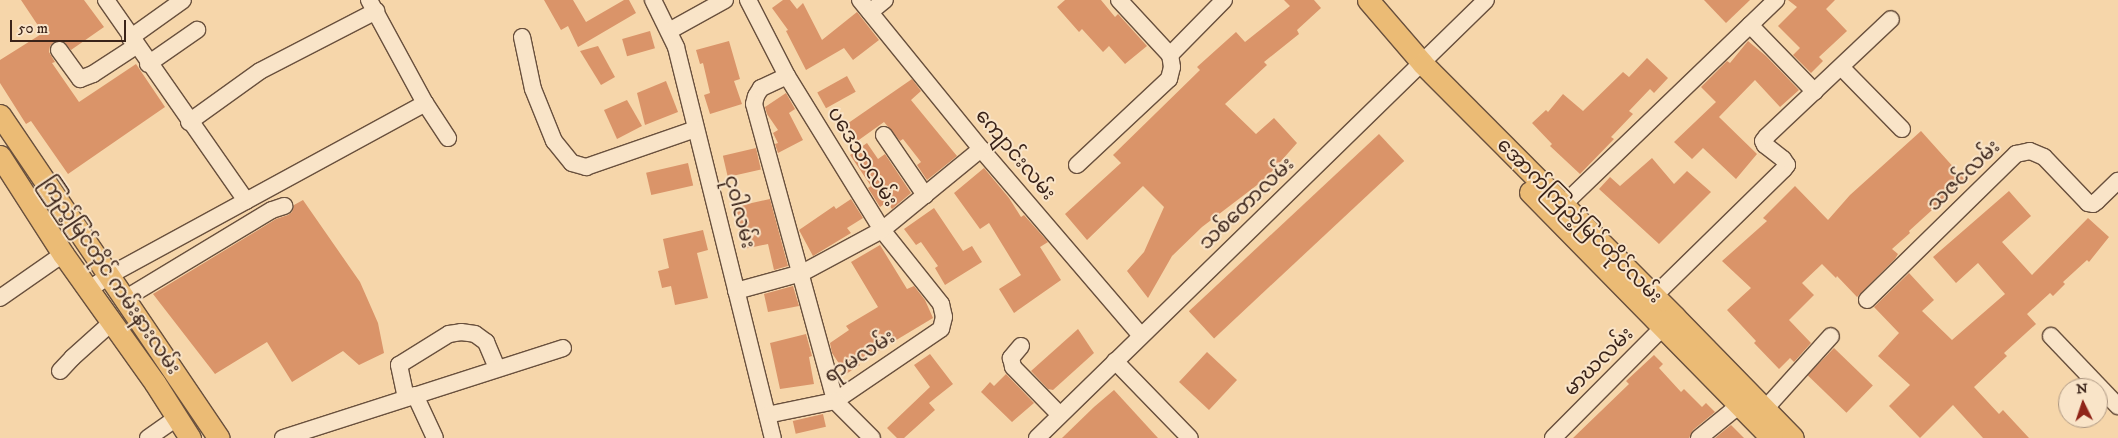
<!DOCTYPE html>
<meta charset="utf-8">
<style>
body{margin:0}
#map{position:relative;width:2118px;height:438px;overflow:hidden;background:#f6d6aa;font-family:"IM FELL DW Pica","Noto Sans Myanmar",serif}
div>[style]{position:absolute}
.building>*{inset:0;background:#da9469;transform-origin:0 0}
.roads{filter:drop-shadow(1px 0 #69503d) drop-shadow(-1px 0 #69503d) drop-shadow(0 1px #69503d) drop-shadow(0 -1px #69503d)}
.minor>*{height:16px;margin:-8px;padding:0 8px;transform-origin:8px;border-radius:8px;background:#f9e4c8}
.major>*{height:21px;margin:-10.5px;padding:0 10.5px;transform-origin:10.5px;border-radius:10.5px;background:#ebbb75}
span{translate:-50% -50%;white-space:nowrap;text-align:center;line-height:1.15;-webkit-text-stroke:4px #f9e4c8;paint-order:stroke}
.street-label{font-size:20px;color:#3a2319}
.north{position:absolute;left:2058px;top:378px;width:50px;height:50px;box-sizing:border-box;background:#f9e4c8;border:1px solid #ad9782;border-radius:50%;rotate:356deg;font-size:14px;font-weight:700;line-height:20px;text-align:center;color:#3a2319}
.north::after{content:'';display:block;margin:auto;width:18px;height:22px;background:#8f2418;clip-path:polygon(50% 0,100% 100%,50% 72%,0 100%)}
.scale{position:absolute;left:10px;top:20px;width:116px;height:22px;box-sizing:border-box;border:2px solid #3a2319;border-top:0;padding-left:6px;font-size:15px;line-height:18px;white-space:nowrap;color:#3a2319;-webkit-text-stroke:4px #f9e4c8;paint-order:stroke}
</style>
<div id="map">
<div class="building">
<div style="clip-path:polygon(21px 0,84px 0,104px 27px,71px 50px,63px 41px,54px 42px,50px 46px,49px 52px,55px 62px,52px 63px,79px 102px,136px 64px,165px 107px,68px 174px,31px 121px,26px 124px,0 83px,0 60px,43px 33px)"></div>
<div style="clip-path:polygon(544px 0,573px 0,586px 22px,624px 0,629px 0,636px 13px,578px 47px,568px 26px,561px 30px)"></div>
<div style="clip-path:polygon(783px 0,790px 0,797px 9px,803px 3px,822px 40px,857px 12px,879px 40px,853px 60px,844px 48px,806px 70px,786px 31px,788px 30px,772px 8px)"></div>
<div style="clip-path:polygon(1065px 0,1101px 0,1115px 17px,1118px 14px,1147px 46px,1125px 64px,1109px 46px,1103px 52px,1082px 29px,1079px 32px,1057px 7px)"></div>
<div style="clip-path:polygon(1284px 0,1314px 0,1321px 8px,1297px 30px,1299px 34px,1264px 62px,1267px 65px,1225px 104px,1256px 134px,1274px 118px,1297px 143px,1265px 179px,1202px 227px,1172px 256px,1148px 298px,1127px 271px,1144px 252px,1164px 207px,1143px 186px,1087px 240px,1065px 214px,1121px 163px,1113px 155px,1200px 70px,1197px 67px,1236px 32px,1245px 42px,1290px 6px)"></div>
<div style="clip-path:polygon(1704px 0,1750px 0,1726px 23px)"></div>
<div style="clip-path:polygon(1788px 0,1835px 0,1826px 9px,1847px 31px,1819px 57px,1823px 61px,1811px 73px,1793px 55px,1800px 48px,1778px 26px,1797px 7px)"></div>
<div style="left:650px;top:31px;width:18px;height:29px;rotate:74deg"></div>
<div style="clip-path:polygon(729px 41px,740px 79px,734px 81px,742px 104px,710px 114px,704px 95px,710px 93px,703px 63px,700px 64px,696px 50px)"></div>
<div style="clip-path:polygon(1748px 41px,1766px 56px,1799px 90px,1780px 107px,1755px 80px,1719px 117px,1757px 154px,1736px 179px,1703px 148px,1692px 159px,1674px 142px,1716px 102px,1701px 87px,1727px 61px,1730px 63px)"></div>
<div style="clip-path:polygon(598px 46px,615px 77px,601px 85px,580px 51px)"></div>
<div style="clip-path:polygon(1647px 58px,1668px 78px,1654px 93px,1650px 89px,1629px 111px,1633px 114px,1611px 137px,1614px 139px,1580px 174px,1550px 146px,1552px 144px,1532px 123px,1546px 110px,1548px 112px,1563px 94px,1583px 111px,1623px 72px,1629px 77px)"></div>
<div style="left:847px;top:76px;width:18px;height:34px;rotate:61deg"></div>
<div style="clip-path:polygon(912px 79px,921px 91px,911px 100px,957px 156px,927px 180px,917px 165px,921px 162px,903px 139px,900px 141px,884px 122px,856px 142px,844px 126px)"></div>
<div style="clip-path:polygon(666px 81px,678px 112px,645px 125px,637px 93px)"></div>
<div style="clip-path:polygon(786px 93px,795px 109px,789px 113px,803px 140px,778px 153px,775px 144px,778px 143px,773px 133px,778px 130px,767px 114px,765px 107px)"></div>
<div style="clip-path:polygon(627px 100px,642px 126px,617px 139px,604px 110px)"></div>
<div style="clip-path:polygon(1921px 131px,1965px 180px,1909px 231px,1910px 233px,1892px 249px,1898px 254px,1895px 259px,1857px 297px,1837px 276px,1836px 278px,1822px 264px,1802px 283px,1814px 295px,1789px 320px,1811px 343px,1794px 362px,1790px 358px,1779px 369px,1754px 343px,1756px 341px,1727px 310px,1751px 288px,1722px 261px,1767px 221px,1763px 218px,1795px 186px,1828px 220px,1850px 195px)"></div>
<div style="left:1379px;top:134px;width:37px;height:260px;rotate:47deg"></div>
<div style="clip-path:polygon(867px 143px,878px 159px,885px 154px,911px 193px,892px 209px,887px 202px,880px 207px,868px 188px,871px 186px,850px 155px)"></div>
<div style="left:756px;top:148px;width:22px;height:34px;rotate:77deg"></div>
<div style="clip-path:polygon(1652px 158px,1674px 184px,1687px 171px,1711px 192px,1659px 244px,1599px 189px,1610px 177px,1620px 186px)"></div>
<div style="left:688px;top:163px;width:23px;height:43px;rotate:77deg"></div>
<div style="clip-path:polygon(984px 168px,1009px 198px,1021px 217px,1024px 215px,1048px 242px,1040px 247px,1061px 280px,1014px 313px,999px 289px,1021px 275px,989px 223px,980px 229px,954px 193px)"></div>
<div style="clip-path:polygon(2009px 191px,2031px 216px,2002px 242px,2032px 275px,2088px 218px,2109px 237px,2089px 262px,2087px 260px,2063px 282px,2065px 284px,2053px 296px,2050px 293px,2027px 314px,2036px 324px,2004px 353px,2007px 356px,1974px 387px,1999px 414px,2003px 410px,2029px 438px,1983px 438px,1953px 405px,1920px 438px,1889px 406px,1910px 385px,1878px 356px,1899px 333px,1874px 307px,1909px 273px,1934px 300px,1922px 311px,1952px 340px,2005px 294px,1978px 263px,1956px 283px,1933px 257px)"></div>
<div style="clip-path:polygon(770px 199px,788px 266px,774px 270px,768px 244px,744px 249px,734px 207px)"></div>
<div style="clip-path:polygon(851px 199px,863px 218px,847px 228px,851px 233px,813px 256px,799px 230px,834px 206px,836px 209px)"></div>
<div style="clip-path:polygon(303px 200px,360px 282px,378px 323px,384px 353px,359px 365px,343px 351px,292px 382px,267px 342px,215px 374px,153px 294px,276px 219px,288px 215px,292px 212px,294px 205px)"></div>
<div style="clip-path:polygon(934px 208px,963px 251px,972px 246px,982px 262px,945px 285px,935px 268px,938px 266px,921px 242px,916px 245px,904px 229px)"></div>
<div style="clip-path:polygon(703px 230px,708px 250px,697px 253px,708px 298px,675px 305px,671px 286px,662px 288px,658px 271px,669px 268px,663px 239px)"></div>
<div style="clip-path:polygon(880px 245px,907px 289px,914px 286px,925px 300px,933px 318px,858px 363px,860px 365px,846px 374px,832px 353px,830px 343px,849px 330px,846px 326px,878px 307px,851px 262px)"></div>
<div style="clip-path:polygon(793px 286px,799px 306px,768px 312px,764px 294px)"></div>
<div style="clip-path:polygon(1078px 329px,1094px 353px,1053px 390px,1048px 389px,1031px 371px)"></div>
<div style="clip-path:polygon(806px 334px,812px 356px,809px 357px,814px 384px,780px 389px,770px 343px)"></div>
<div style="left:1834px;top:348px;width:54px;height:38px;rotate:44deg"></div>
<div style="left:1207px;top:352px;width:41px;height:41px;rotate:43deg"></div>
<div style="clip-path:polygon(930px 354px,953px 384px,929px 403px,935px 410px,904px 438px,897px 438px,887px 428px,930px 387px,914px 365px)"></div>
<div style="clip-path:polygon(1654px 355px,1663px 364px,1659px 368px,1681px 392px,1684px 389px,1702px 407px,1706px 403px,1715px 412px,1693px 430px,1689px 438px,1573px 438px,1629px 384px,1626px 381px)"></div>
<div style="clip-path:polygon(1006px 374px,1034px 403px,1012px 422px,981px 392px,990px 382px,994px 386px)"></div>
<div style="clip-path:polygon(1114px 390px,1158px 438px,1062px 438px,1094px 407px)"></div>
<div style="left:823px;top:414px;width:13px;height:31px;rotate:77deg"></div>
<div style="clip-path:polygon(1731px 425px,1744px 438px,1715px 438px)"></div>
</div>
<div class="roads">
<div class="minor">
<div style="left:106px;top:0;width:245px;rotate:55.1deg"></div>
<div style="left:369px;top:0;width:117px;rotate:61.5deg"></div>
<div style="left:425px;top:103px;width:42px;rotate:56.7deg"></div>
<div style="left:653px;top:0;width:52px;rotate:63.9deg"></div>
<div style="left:676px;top:47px;width:403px;rotate:76.1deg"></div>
<div style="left:748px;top:0;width:85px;rotate:62.8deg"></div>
<div style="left:787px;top:76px;width:181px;rotate:58.3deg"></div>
<div style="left:882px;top:230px;width:95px;rotate:51.4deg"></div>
<div style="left:941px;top:304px;width:13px;rotate:77deg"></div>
<div style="left:944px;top:317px;width:12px;rotate:104deg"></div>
<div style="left:941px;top:329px;width:128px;rotate:145.8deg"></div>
<div style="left:835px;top:401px;width:69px;rotate:168.4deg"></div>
<div style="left:860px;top:0;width:192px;rotate:50.9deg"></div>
<div style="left:981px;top:149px;width:246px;rotate:49.4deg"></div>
<div style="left:870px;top:12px;width:19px;rotate:-39deg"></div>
<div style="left:1750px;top:25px;width:93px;rotate:45.9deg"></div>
<div style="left:669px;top:31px;width:64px;rotate:-29deg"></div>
<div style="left:522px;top:37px;width:53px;rotate:78.1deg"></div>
<div style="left:533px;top:89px;width:56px;rotate:68deg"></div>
<div style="left:554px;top:141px;width:28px;rotate:51deg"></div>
<div style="left:572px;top:163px;width:15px;rotate:16deg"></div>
<div style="left:586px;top:167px;width:116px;rotate:-19.1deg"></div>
<div style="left:130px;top:38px;width:65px;rotate:-35.6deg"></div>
<div style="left:59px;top:50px;width:36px;rotate:54deg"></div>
<div style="left:80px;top:79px;width:14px;rotate:-21deg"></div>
<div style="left:93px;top:74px;width:51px;rotate:-33.1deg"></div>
<div style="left:1170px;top:55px;width:77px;rotate:-45.5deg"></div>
<div style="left:148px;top:64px;width:60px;rotate:-34.8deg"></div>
<div style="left:1841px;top:67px;width:87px;rotate:45.5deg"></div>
<div style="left:787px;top:76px;width:29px;rotate:155deg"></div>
<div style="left:761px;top:88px;width:9px;rotate:122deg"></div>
<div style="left:756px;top:96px;width:8px;rotate:104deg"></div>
<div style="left:754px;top:104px;width:308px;rotate:74.7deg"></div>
<div style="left:835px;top:401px;width:52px;rotate:45deg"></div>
<div style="left:189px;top:122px;width:87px;rotate:-35.7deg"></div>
<div style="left:260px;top:71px;width:131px;rotate:-27.3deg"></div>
<div style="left:884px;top:135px;width:73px;rotate:55.7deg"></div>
<div style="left:1077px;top:165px;width:126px;rotate:-43.1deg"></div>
<div style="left:1169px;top:79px;width:12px;rotate:-76deg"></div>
<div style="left:1172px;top:67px;width:12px;rotate:-99deg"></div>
<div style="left:1170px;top:55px;width:75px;rotate:-132.8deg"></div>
<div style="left:1557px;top:214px;width:11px;rotate:-56deg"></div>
<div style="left:1563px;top:205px;width:296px;rotate:-43.9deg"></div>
<div style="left:88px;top:290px;width:27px;rotate:-34deg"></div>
<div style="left:110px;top:275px;width:359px;rotate:-28.6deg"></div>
<div style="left:736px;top:291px;width:68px;rotate:-15.3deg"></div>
<div style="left:802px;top:273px;width:91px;rotate:-28.3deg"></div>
<div style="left:882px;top:230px;width:128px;rotate:-39.3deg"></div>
<div style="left:0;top:298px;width:77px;rotate:-34.9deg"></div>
<div style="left:126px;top:298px;width:170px;rotate:-31.1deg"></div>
<div style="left:272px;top:210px;width:13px;rotate:-18deg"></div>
<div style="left:1867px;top:300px;width:209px;rotate:-44.4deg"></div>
<div style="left:2016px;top:154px;width:14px;rotate:-12deg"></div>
<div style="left:2030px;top:151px;width:15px;rotate:23deg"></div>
<div style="left:2044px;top:157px;width:64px;rotate:46.3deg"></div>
<div style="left:2088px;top:203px;width:5px;rotate:11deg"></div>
<div style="left:2093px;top:204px;width:5px;rotate:-37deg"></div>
<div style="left:2097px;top:201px;width:29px;rotate:-44deg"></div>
<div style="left:1646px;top:304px;width:193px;rotate:-44.4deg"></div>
<div style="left:1784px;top:169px;width:5px;rotate:-53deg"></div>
<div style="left:1787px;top:165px;width:7px;rotate:-124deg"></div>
<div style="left:1783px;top:159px;width:23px;rotate:-142deg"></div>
<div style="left:1765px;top:145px;width:4px;rotate:-117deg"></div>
<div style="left:1763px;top:141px;width:6px;rotate:-51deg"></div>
<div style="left:1767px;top:136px;width:170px;rotate:-43.3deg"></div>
<div style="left:2051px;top:336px;width:97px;rotate:46.3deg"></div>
<div style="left:1021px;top:346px;width:16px;rotate:130deg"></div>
<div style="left:1011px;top:358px;width:9px;rotate:77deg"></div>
<div style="left:1013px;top:367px;width:67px;rotate:45.6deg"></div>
<div style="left:1115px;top:361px;width:107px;rotate:45.8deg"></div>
<div style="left:60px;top:371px;width:18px;rotate:-47deg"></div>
<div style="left:72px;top:358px;width:52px;rotate:-41.9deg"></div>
<div style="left:415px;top:395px;width:47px;rotate:65.1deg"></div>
<div style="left:406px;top:398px;width:34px;rotate:-102deg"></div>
<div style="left:399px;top:365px;width:59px;rotate:-31.8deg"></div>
<div style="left:449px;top:334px;width:12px;rotate:-9deg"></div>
<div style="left:461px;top:332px;width:14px;rotate:8deg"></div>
<div style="left:475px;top:334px;width:14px;rotate:36deg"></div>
<div style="left:486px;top:342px;width:28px;rotate:67deg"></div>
<div style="left:1765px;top:409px;width:98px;rotate:-47.9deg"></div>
<div style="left:148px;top:438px;width:35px;rotate:-35deg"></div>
<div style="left:283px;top:438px;width:294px;rotate:-17.8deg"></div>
<div style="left:1037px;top:438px;width:627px;rotate:-44.29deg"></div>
<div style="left:1553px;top:438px;width:168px;rotate:-45.2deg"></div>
<div style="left:1699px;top:438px;width:63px;rotate:-39.2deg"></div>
</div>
<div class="major">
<div style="left:1368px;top:0;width:84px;rotate:49.3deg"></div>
<div style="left:1423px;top:64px;width:356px;rotate:45.1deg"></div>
<div style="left:1674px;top:316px;width:170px;rotate:45.7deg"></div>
<div style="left:0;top:115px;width:390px;rotate:55.9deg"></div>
<div style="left:0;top:156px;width:117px;rotate:57.3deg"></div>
<div style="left:63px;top:254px;width:158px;rotate:54.5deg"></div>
<div style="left:155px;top:383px;width:65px;rotate:57.5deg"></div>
<div style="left:1530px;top:192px;width:345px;rotate:45.5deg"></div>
</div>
</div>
<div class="street-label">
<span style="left:1015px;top:155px;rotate:50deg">ကျောင်းလမ်း</span>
<span style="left:862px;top:157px;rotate:58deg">ပဒေသာလမ်း</span>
<span style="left:1964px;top:176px;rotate:-44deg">သဇင်လမ်း</span>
<span style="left:1247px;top:204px;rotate:-44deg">သစ်တောလမ်း</span>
<span style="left:739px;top:212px;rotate:76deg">ငုဝါလမ်း</span>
<span style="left:1579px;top:221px;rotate:45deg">အောက်ကြည့်မြင်တိုင်လမ်း</span>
<span style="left:110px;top:276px;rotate:56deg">ကြည့်မြင်တိုင် ကမ်းနားလမ်း</span>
<span style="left:860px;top:357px;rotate:-33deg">ရာမလမ်း</span>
<span style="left:1599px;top:362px;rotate:-45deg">မာဃလမ်း</span>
</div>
<div class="north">N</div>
<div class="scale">50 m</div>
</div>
